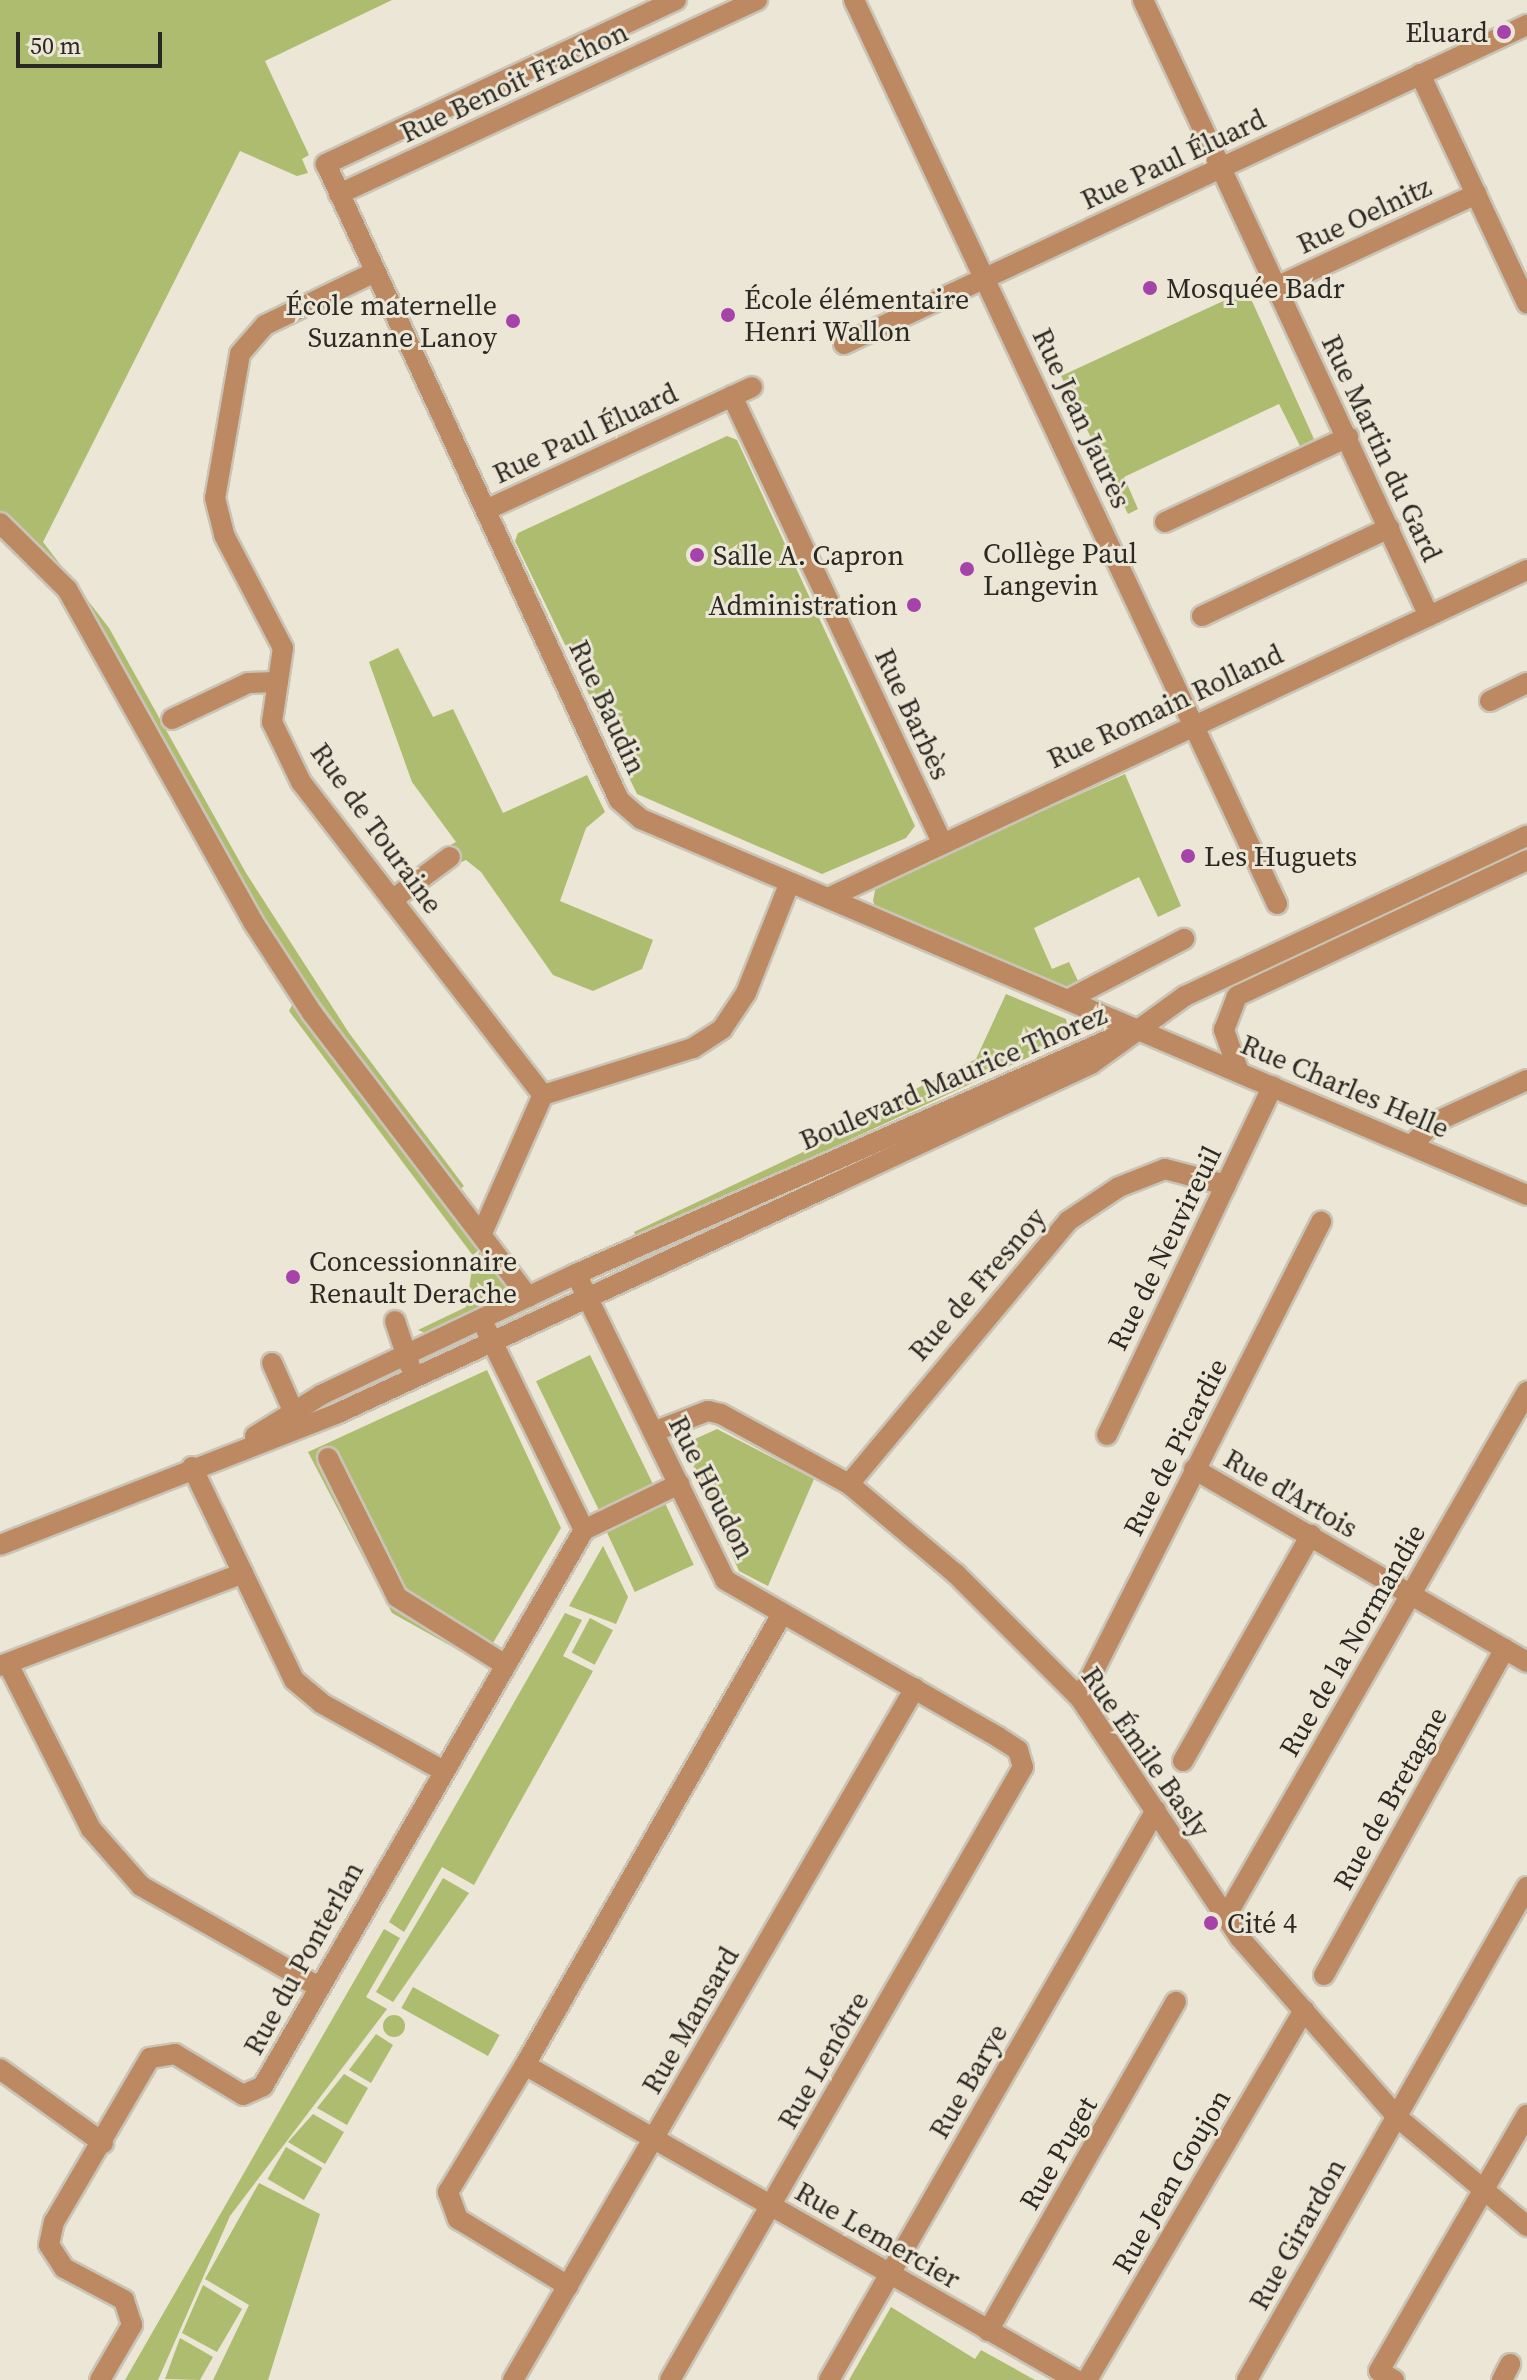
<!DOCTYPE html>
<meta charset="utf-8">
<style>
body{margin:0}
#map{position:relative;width:1527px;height:2380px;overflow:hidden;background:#ece6d6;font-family:"Source Serif 4",serif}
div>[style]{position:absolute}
.green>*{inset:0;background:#adbc6e;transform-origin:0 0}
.round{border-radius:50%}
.roads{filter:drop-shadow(2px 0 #c9c4b6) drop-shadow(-2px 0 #c9c4b6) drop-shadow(0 2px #c9c4b6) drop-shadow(0 -2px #c9c4b6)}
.minor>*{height:20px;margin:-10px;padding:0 10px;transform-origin:10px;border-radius:10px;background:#bc8962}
.dots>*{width:22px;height:22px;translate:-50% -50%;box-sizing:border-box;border:4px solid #ece6d6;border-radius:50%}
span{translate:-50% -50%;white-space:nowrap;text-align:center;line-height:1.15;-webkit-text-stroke:6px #ece6d6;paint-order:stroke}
.poi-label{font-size:28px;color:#2b2923}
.right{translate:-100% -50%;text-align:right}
.left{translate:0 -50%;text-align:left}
.street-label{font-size:28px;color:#2b2923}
.scale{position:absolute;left:16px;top:32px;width:146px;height:36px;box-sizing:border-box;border:4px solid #2b2923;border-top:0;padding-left:10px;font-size:24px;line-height:28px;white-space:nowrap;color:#2b2923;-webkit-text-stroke:6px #ece6d6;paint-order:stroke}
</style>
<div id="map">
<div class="green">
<div style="clip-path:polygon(0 0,392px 0,265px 61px,309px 155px,302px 159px,308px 173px,297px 176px,240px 151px,43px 542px,109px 628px,246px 873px,349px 1033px,464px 1186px,458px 1191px,259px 918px,96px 626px,0 516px)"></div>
<div style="clip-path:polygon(1247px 290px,1314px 439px,1300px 446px,1279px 404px,1124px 477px,1138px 509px,1128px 514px,1061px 376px)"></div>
<div style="clip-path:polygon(727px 436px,737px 440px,915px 826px,906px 838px,822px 874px,637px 794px,515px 541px,518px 533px)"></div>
<div style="clip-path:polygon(398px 648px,433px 717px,453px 709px,503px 813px,587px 775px,605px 812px,586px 828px,560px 901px,653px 940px,642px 969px,593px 991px,553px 975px,481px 872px,466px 860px,455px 865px,443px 849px,456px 842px,412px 782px,369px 662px)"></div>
<div style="clip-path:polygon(1125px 774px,1181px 906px,1158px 917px,1139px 877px,1034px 928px,1052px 969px,1069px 962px,1078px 981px,1067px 987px,877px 910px,873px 901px,876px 885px)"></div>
<div style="clip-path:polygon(1006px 994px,1066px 1019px,1070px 1038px,637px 1238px,634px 1232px,858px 1126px,857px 1118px,976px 1059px)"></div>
<div style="clip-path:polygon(295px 1000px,512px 1285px,508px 1299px,432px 1336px,418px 1330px,466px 1307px,474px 1257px,289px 1011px)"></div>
<div style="left:590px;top:1355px;width:148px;height:60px;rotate:64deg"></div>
<div style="clip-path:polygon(487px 1370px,561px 1528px,493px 1643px,488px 1640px,476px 1660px,392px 1613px,308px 1452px)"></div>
<div style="clip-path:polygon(717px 1429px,814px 1479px,768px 1586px,739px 1571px,684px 1444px)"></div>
<div style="left:665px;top:1503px;width:68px;height:65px;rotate:65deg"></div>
<div style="clip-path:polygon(603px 1546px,628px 1597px,616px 1624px,569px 1606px)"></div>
<div style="clip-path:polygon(565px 1613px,582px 1620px,563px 1656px,593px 1671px,474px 1885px,442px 1867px,404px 1932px,389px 1922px)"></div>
<div style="left:590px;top:1618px;width:26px;height:39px;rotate:28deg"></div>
<div style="clip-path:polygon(443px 1878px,469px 1893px,393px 2002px,376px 1992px)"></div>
<div style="clip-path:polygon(384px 1929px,400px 1938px,366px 1997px,387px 2009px,230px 2216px,158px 2380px,125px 2380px)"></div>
<div style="left:413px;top:1987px;width:99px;height:24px;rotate:29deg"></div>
<div class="round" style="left:383px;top:2015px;width:22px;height:22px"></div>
<div style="clip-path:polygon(376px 2034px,393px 2045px,371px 2083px,349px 2070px)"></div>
<div style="clip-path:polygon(344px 2074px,368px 2088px,347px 2125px,317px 2108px)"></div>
<div style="clip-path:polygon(313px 2114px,344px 2132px,325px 2164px,288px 2142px)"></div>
<div style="left:286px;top:2147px;width:42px;height:37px;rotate:30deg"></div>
<div style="clip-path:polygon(259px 2183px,320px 2214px,268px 2380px,213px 2380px,249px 2305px,205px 2279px)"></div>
<div style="clip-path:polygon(203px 2285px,242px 2309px,217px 2352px,182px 2333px)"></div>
<div style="clip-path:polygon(891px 2307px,975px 2359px,981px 2350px,1035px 2380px,849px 2380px)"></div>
<div style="clip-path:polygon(180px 2338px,213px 2357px,200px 2380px,165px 2379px)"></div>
</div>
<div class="roads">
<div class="minor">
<div style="left:676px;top:0;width:387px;rotate:154.9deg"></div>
<div style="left:326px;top:164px;width:700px;rotate:65.26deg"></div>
<div style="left:619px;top:800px;width:29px;rotate:41deg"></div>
<div style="left:641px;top:819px;width:962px;rotate:23deg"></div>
<div style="left:854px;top:0;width:998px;rotate:64.92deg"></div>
<div style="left:1143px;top:0;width:679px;rotate:65.1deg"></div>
<div style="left:1420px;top:74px;width:253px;rotate:65deg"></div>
<div style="left:339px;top:194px;width:461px;rotate:-24.9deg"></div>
<div style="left:375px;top:272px;width:122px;rotate:154.3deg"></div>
<div style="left:265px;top:325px;width:38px;rotate:131deg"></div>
<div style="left:240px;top:354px;width:146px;rotate:99.8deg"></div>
<div style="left:215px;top:498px;width:38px;rotate:76deg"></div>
<div style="left:224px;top:535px;width:127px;rotate:62.4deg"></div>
<div style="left:283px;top:648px;width:75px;rotate:98.5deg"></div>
<div style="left:272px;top:722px;width:67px;rotate:64.2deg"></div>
<div style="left:301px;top:782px;width:396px;rotate:52.3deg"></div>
<div style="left:1276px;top:287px;width:221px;rotate:-24.9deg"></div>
<div style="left:844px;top:344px;width:754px;rotate:-25.04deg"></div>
<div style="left:732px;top:396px;width:491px;rotate:64.8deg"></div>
<div style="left:486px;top:510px;width:293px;rotate:-24.8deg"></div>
<div style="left:1165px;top:522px;width:202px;rotate:-24.9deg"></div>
<div style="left:0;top:523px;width:94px;rotate:44.6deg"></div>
<div style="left:67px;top:589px;width:381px;rotate:60.8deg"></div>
<div style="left:253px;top:922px;width:108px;rotate:57deg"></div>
<div style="left:312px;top:1013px;width:357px;rotate:52.7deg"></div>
<div style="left:1202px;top:616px;width:207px;rotate:-25.2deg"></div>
<div style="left:1490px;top:701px;width:41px;rotate:-25.9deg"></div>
<div style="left:172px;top:719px;width:84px;rotate:-25.3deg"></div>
<div style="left:248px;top:683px;width:30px;rotate:-2deg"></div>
<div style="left:828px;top:898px;width:772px;rotate:-25.14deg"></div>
<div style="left:392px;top:900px;width:72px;rotate:-36.6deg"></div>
<div style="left:1069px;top:999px;width:130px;rotate:-27.6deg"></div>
<div style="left:1239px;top:1072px;width:45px;rotate:-109.7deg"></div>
<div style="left:1224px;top:1030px;width:36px;rotate:-69deg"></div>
<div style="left:1237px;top:996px;width:320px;rotate:-25.1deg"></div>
<div style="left:1412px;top:1145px;width:30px;rotate:-46deg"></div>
<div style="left:1433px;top:1123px;width:103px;rotate:-24.6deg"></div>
<div style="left:482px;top:1233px;width:151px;rotate:-66.2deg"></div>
<div style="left:543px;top:1095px;width:157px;rotate:-17.4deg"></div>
<div style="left:693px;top:1048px;width:35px;rotate:-33deg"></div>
<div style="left:722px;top:1029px;width:43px;rotate:-56.3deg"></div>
<div style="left:746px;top:993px;width:119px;rotate:-68.4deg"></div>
<div style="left:576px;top:1274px;width:340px;rotate:64deg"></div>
<div style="left:725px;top:1580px;width:315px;rotate:29.9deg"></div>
<div style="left:998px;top:1737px;width:24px;rotate:33deg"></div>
<div style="left:1018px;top:1750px;width:18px;rotate:74deg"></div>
<div style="left:1023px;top:1767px;width:707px;rotate:119.94deg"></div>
<div style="left:395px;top:1321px;width:47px;rotate:71.6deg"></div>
<div style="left:486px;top:1329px;width:224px;rotate:64deg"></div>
<div style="left:272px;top:1363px;width:64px;rotate:66.2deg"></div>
<div style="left:653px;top:1432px;width:59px;rotate:-20.9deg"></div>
<div style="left:708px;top:1411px;width:13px;rotate:13deg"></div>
<div style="left:721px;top:1414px;width:146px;rotate:28.7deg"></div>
<div style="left:849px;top:1484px;width:140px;rotate:40.1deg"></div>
<div style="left:956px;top:1574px;width:175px;rotate:45deg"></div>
<div style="left:1080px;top:1698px;width:288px;rotate:56.3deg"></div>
<div style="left:1240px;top:1938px;width:238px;rotate:48.7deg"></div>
<div style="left:1397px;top:2117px;width:170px;rotate:40deg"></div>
<div style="left:1107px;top:1435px;width:386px;rotate:-64.6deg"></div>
<div style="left:255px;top:1436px;width:78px;rotate:-31.8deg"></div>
<div style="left:321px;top:1395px;width:282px;rotate:-25.4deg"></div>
<div style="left:576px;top:1274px;width:596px;rotate:-23.73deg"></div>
<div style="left:328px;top:1458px;width:155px;rotate:63.6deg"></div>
<div style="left:397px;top:1597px;width:126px;rotate:32.1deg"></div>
<div style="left:192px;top:1467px;width:236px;rotate:64.4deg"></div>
<div style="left:294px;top:1680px;width:35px;rotate:40deg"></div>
<div style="left:321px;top:1703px;width:138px;rotate:29deg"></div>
<div style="left:1194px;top:1469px;width:385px;rotate:30.1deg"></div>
<div style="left:849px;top:1484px;width:342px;rotate:-50.2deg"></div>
<div style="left:1068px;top:1221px;width:61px;rotate:-33.7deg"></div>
<div style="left:1119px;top:1187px;width:49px;rotate:-21.4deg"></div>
<div style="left:1165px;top:1169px;width:63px;rotate:14.7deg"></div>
<div style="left:0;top:1545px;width:361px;rotate:-21.3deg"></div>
<div style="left:336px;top:1414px;width:551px;rotate:-24.8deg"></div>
<div style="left:836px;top:1183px;width:281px;rotate:-25deg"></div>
<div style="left:1091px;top:1064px;width:116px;rotate:-35.9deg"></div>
<div style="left:1185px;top:996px;width:378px;rotate:-25.1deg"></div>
<div style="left:782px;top:1614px;width:519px;rotate:119.68deg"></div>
<div style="left:525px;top:2065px;width:635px;rotate:29.76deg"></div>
<div style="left:8px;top:1664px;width:185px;rotate:63.3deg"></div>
<div style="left:91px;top:1829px;width:76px;rotate:48.7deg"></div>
<div style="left:141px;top:1886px;width:205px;rotate:29.6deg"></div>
<div style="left:0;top:1666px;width:260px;rotate:-20.9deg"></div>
<div style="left:1080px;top:1698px;width:534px;rotate:-63.15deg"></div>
<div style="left:1183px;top:1761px;width:260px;rotate:-60.5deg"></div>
<div style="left:1225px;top:1918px;width:607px;rotate:-60.14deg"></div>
<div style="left:1324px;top:1975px;width:373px;rotate:-61deg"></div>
<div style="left:525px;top:2065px;width:149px;rotate:121.2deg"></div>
<div style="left:448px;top:2192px;width:29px;rotate:70deg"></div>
<div style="left:458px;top:2219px;width:129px;rotate:31.3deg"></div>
<div style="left:0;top:2069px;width:127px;rotate:35.7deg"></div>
<div style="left:988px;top:2331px;width:379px;rotate:-60.3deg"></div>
<div style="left:100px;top:2380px;width:64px;rotate:-59.8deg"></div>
<div style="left:132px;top:2325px;width:26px;rotate:-108deg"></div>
<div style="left:124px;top:2300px;width:68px;rotate:-151.9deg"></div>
<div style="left:64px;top:2268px;width:27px;rotate:-123deg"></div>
<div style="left:49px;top:2245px;width:24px;rotate:-78deg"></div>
<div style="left:54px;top:2222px;width:190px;rotate:-59.7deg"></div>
<div style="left:150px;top:2058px;width:25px;rotate:-9deg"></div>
<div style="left:175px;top:2054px;width:79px;rotate:31.1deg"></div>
<div style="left:243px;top:2095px;width:22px;rotate:-24deg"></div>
<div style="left:263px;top:2086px;width:642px;rotate:-60deg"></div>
<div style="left:584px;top:1530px;width:106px;rotate:-25.8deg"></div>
<div style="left:513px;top:2380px;width:800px;rotate:-59.85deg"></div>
<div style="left:829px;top:2380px;width:657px;rotate:-60.16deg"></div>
<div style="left:1087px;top:2380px;width:429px;rotate:-59.6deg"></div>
<div style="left:1247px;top:2380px;width:567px;rotate:-60.41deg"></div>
<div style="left:1394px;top:2380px;width:17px;rotate:-149deg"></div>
<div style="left:1379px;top:2371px;width:296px;rotate:-60deg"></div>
<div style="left:1502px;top:2380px;width:18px;rotate:-63deg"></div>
</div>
</div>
<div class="dots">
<div style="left:1504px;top:32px;background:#a543aa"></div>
<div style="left:1150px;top:288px;background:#a543aa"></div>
<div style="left:728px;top:315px;background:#a543aa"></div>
<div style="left:513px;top:321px;background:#a543aa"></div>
<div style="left:697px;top:555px;background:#a543aa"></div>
<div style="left:967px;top:569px;background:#a543aa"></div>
<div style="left:914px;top:605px;background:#a543aa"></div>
<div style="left:1188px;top:856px;background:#a543aa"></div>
<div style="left:293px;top:1277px;background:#a543aa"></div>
<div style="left:1211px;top:1923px;background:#a543aa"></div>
</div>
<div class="poi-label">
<span class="right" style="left:1488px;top:32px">Eluard</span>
<span class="left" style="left:1166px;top:288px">Mosquée Badr</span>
<span class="left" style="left:744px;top:315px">École élémentaire<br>Henri Wallon</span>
<span class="right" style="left:497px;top:321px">École maternelle<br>Suzanne Lanoy</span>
<span class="left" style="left:983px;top:569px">Collège Paul<br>Langevin</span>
<span class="left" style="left:713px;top:555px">Salle A. Capron</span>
<span class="right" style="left:898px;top:605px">Administration</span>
<span class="left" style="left:1204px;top:856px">Les Huguets</span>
<span class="left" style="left:309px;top:1277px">Concessionnaire<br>Renault Derache</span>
<span class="left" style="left:1227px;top:1923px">Cité 4</span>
</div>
<div class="street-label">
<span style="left:514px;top:82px;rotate:-25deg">Rue Benoit Frachon</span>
<span style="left:1173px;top:159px;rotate:-25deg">Rue Paul Éluard</span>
<span style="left:1364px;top:215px;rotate:-25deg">Rue Oelnitz</span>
<span style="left:1082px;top:418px;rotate:65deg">Rue Jean Jaurès</span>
<span style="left:585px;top:433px;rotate:-25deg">Rue Paul Éluard</span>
<span style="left:1382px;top:448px;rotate:65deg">Rue Martin du Gard</span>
<span style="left:1165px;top:706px;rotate:-25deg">Rue Romain Rolland</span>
<span style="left:608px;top:707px;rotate:65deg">Rue Baudin</span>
<span style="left:913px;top:714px;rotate:65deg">Rue Barbès</span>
<span style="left:377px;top:828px;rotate:54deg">Rue de Touraine</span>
<span style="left:953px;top:1077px;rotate:-23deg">Boulevard Maurice Thorez</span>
<span style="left:1345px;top:1086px;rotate:23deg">Rue Charles Helle</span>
<span style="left:1164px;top:1248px;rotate:-64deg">Rue de Neuvireuil</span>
<span style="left:977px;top:1284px;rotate:-49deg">Rue de Fresnoy</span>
<span style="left:1175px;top:1447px;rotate:-63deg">Rue de Picardie</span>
<span style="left:712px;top:1487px;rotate:63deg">Rue Houdon</span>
<span style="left:1291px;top:1493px;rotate:30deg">Rue d'Artois</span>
<span style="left:1352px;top:1640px;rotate:-60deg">Rue de la Normandie</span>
<span style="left:1146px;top:1752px;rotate:55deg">Rue Émile Basly</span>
<span style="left:1390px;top:1798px;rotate:-61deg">Rue de Bretagne</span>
<span style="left:303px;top:1958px;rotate:-61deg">Rue du Ponterlan</span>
<span style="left:690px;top:2020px;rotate:-60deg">Rue Mansard</span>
<span style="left:823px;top:2060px;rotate:-60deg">Rue Lenôtre</span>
<span style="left:968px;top:2081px;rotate:-60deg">Rue Barye</span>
<span style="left:1058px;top:2153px;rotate:-60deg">Rue Puget</span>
<span style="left:1171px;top:2181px;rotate:-60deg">Rue Jean Goujon</span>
<span style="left:1297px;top:2234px;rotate:-61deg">Rue Girardon</span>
<span style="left:878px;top:2235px;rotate:30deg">Rue Lemercier</span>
</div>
<div class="scale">50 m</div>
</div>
